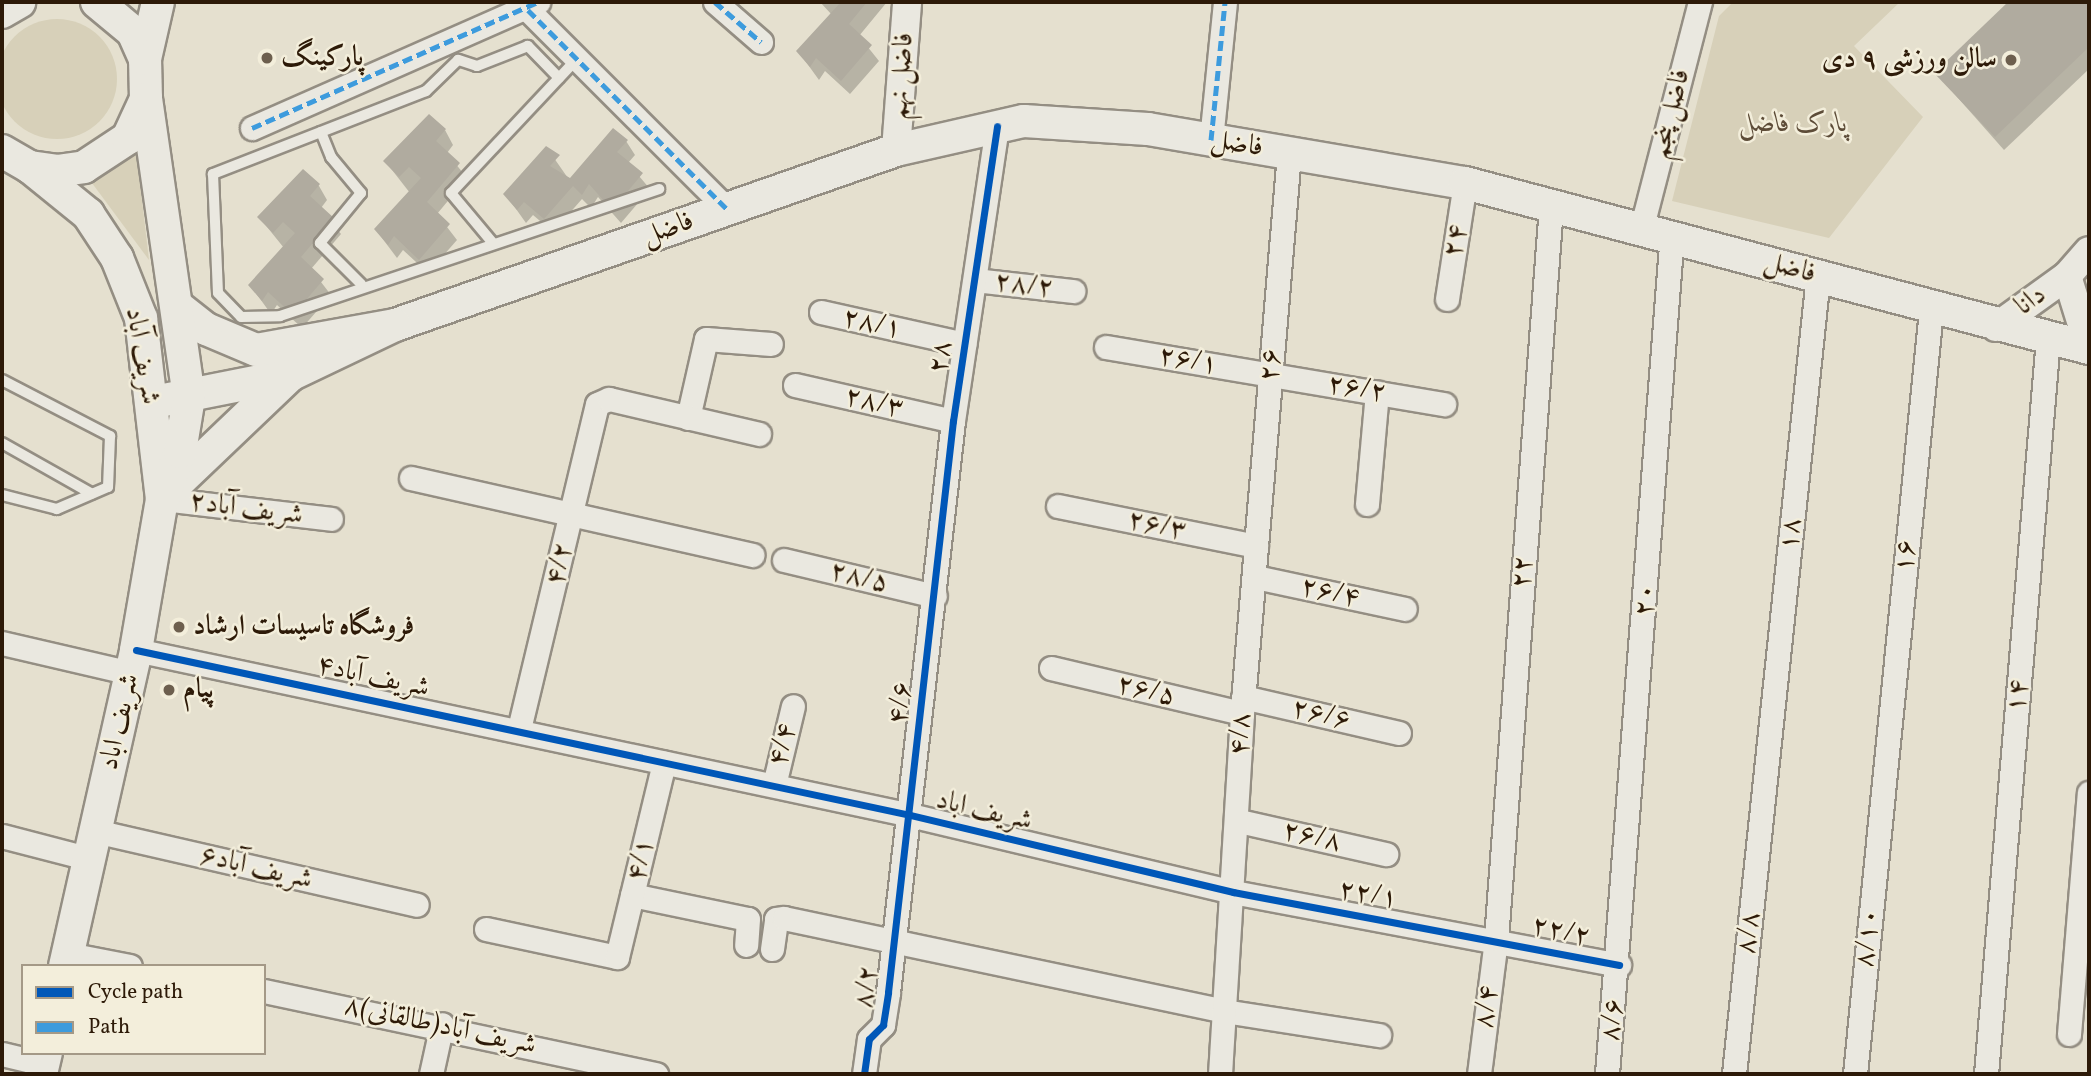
<!DOCTYPE html>
<meta charset="utf-8">
<style>
body{margin:0}
#map{position:relative;width:2091px;height:1076px;overflow:hidden;background:#e5e0cf;font-family:Vollkorn,Amiri,serif}
div>[style]{position:absolute}
.green>*{inset:0;background:#d7d0b9}
.round{border-radius:50%}
.shadow>*{inset:0;background:#0003}
.building>*{inset:0;background:#b0ab9f}
.roads{filter:drop-shadow(2px 0 #948e83) drop-shadow(-2px 0 #948e83) drop-shadow(0 2px #948e83) drop-shadow(0 -2px #948e83)}
.service>*{height:10px;margin:-5px;padding:0 5px;transform-origin:5px;border-radius:5px;background:#eae8e0}
.minor>*{height:23px;margin:-11.5px;padding:0 11.5px;transform-origin:11.5px;border-radius:11.5px;background:#eae8e0}
.tertiary>*{height:28px;margin:-14px;padding:0 14px;transform-origin:14px;border-radius:14px;background:#eae8e0}
.secondary>*{height:32px;margin:-16px;padding:0 16px;transform-origin:16px;border-radius:16px;background:#eae8e0}
.quiet>*{height:5px;margin-top:-2.5px;transform-origin:0;background:repeating-linear-gradient(90deg,#3d9bdd 0 10px,transparent 0 15px)}
.cycleway>*{height:7px;margin:-3.5px;padding:0 3.5px;transform-origin:3.5px;border-radius:3.5px;background:#0057b8}
.dots>*{width:19px;height:19px;translate:-50% -50%;box-sizing:border-box;border:4px solid #f3eedb;border-radius:50%}
span{translate:-50% -50%;white-space:nowrap;text-align:center;line-height:1.15;-webkit-text-stroke:5px #f3eedb;paint-order:stroke}
.poi-label{font-size:28px;color:#2d1a08;font-weight:700}
.left{translate:0 -50%;text-align:left}
.right{translate:-100% -50%;text-align:right}
.street-label{font-size:28px;color:#2d1a08}
.park-label{font-size:28px;color:#5d4c38;font-style:italic}
.frame{position:absolute;inset:0;border:4px solid #2d1a08;pointer-events:none}
.legend{position:absolute;left:21px;top:964px;width:245px;height:91px;box-sizing:border-box;background:#f3eedb;border:2px solid #a49987;margin:0;padding:9px 12px;list-style:none;font-size:21px;color:#2d1a08}
.legend li{display:flex;align-items:center;gap:14px;height:35px}
.legend b{width:35px;border:2px solid #a49987}
</style>
<div id="map">
<div class="green">
<div style="clip-path:polygon(1733px 2px,1900px 2px,1854px 46px,1923px 117px,1829px 238px,1672px 201px,1719px 16px)"></div>
<div class="round" style="left:-3px;top:19px;width:120px;height:120px"></div>
<div style="clip-path:polygon(136px 149px,149px 260px,89px 179px)"></div>
</div>
<div class="shadow">
<div style="clip-path:polygon(820px 2px,887px 2px,859px 36px,879px 61px,850px 94px,825px 71px,819px 80px,798px 51px,832px 15px)"></div>
<div style="clip-path:polygon(2011px 2px,2085px 2px,2089px 69px,2004px 150px,1936px 73px)"></div>
<div style="clip-path:polygon(445px 130px,453px 145px,447px 153px,467px 178px,437px 214px,457px 240px,428px 273px,403px 250px,397px 258px,376px 230px,410px 193px,385px 161px)"></div>
<div style="clip-path:polygon(626px 141px,635px 155px,628px 163px,650px 189px,621px 223px,598px 197px,591px 208px,582px 199px,553px 232px,533px 215px,526px 223px,506px 195px,547px 148px,570px 181px)"></div>
<div style="clip-path:polygon(303px 171px,319px 186px,327px 200px,321px 208px,341px 234px,311px 269px,331px 295px,302px 328px,277px 305px,271px 314px,250px 285px,284px 248px,259px 217px)"></div>
</div>
<div class="building">
<div style="clip-path:polygon(841px 2px,867px 2px,849px 24px,872px 45px,841px 81px,816px 58px,810px 67px,796px 51px)"></div>
<div style="clip-path:polygon(2008px 2px,2087px 2px,2089px 47px,1995px 137px,1934px 73px)"></div>
<div style="clip-path:polygon(429px 114px,446px 129px,436px 141px,460px 163px,427px 202px,450px 224px,419px 260px,394px 236px,388px 245px,374px 229px,421px 178px,409px 167px,399px 177px,383px 161px)"></div>
<div style="clip-path:polygon(613px 128px,628px 140px,617px 152px,643px 173px,612px 210px,589px 184px,582px 195px,573px 186px,544px 219px,524px 202px,517px 210px,503px 194px,546px 146px,560px 155px,550px 166px,570px 178px)"></div>
<div style="clip-path:polygon(303px 169px,320px 184px,310px 196px,334px 218px,301px 257px,324px 279px,293px 315px,268px 292px,262px 301px,248px 285px,295px 233px,283px 222px,273px 233px,257px 217px)"></div>
</div>
<div class="roads">
<div class="service">
<div style="left:559px;top:78px;width:45px;rotate:-134.1deg"></div>
<div style="left:528px;top:46px;width:55px;rotate:158.6deg"></div>
<div style="left:477px;top:66px;width:20px;rotate:-162deg"></div>
<div style="left:458px;top:60px;width:45px;rotate:135.9deg"></div>
<div style="left:426px;top:91px;width:229px;rotate:158.7deg"></div>
<div style="left:213px;top:174px;width:119px;rotate:87.6deg"></div>
<div style="left:218px;top:293px;width:33px;rotate:46deg"></div>
<div style="left:241px;top:317px;width:39px;rotate:-1deg"></div>
<div style="left:280px;top:316px;width:400px;rotate:-18.5deg"></div>
<div style="left:321px;top:132px;width:27px;rotate:68deg"></div>
<div style="left:331px;top:157px;width:47px;rotate:50.2deg"></div>
<div style="left:361px;top:193px;width:65px;rotate:129.4deg"></div>
<div style="left:320px;top:243px;width:58px;rotate:45deg"></div>
<div style="left:492px;top:242px;width:64px;rotate:-129.9deg"></div>
<div style="left:451px;top:193px;width:184px;rotate:-46.8deg"></div>
<div style="left:2px;top:380px;width:122px;rotate:27.4deg"></div>
<div style="left:110px;top:436px;width:51px;rotate:92.2deg"></div>
<div style="left:108px;top:487px;width:56px;rotate:156.7deg"></div>
<div style="left:57px;top:509px;width:57px;rotate:-165.7deg"></div>
<div style="left:2px;top:443px;width:103px;rotate:29.5deg"></div>
</div>
<div class="minor">
<div style="left:715px;top:2px;width:61px;rotate:41deg"></div>
<div style="left:528px;top:10px;width:281px;rotate:45deg"></div>
<div style="left:252px;top:128px;width:313px;rotate:-23.8deg"></div>
<div style="left:1211px;top:140px;width:139px;rotate:-84.2deg"></div>
<div style="left:1642px;top:226px;width:231px;rotate:-75.5deg"></div>
<div style="left:975px;top:280px;width:99px;rotate:6.4deg"></div>
<div style="left:1447px;top:299px;width:117px;rotate:-81.2deg"></div>
<div style="left:821px;top:312px;width:147px;rotate:12.6deg"></div>
<div style="left:1106px;top:347px;width:343px;rotate:9.6deg"></div>
<div style="left:795px;top:385px;width:162px;rotate:12.8deg"></div>
<div style="left:688px;top:418px;width:81px;rotate:-77.2deg"></div>
<div style="left:706px;top:339px;width:65px;rotate:4.4deg"></div>
<div style="left:411px;top:478px;width:350px;rotate:12.7deg"></div>
<div style="left:162px;top:499px;width:170px;rotate:6.7deg"></div>
<div style="left:1367px;top:504px;width:112px;rotate:-84.9deg"></div>
<div style="left:1058px;top:506px;width:202px;rotate:11.4deg"></div>
<div style="left:784px;top:560px;width:155px;rotate:13.4deg"></div>
<div style="left:1255px;top:577px;width:153px;rotate:12deg"></div>
<div style="left:2px;top:643px;width:132px;rotate:13.1deg"></div>
<div style="left:136px;top:650px;width:791px;rotate:12.03deg"></div>
<div style="left:910px;top:815px;width:332px;rotate:13.4deg"></div>
<div style="left:1233px;top:892px;width:393px;rotate:10.7deg"></div>
<div style="left:1051px;top:668px;width:196px;rotate:13.3deg"></div>
<div style="left:1243px;top:697px;width:160px;rotate:13deg"></div>
<div style="left:519px;top:729px;width:334px;rotate:-76.5deg"></div>
<div style="left:597px;top:404px;width:13px;rotate:-23deg"></div>
<div style="left:609px;top:399px;width:154px;rotate:13.1deg"></div>
<div style="left:774px;top:785px;width:81px;rotate:-76.5deg"></div>
<div style="left:1239px;top:821px;width:151px;rotate:12.7deg"></div>
<div style="left:95px;top:831px;width:330px;rotate:12.9deg"></div>
<div style="left:2px;top:836px;width:91px;rotate:14.6deg"></div>
<div style="left:632px;top:895px;width:118px;rotate:11.7deg"></div>
<div style="left:748px;top:919px;width:26px;rotate:94deg"></div>
<div style="left:486px;top:929px;width:134px;rotate:12.1deg"></div>
<div style="left:617px;top:957px;width:200px;rotate:-76.4deg"></div>
<div style="left:772px;top:949px;width:30px;rotate:-82deg"></div>
<div style="left:776px;top:919px;width:8px;rotate:-7deg"></div>
<div style="left:784px;top:918px;width:450px;rotate:11.9deg"></div>
<div style="left:1224px;top:1011px;width:157px;rotate:8.8deg"></div>
<div style="left:68px;top:954px;width:63px;rotate:11deg"></div>
<div style="left:264px;top:991px;width:401px;rotate:12deg"></div>
<div style="left:2069px;top:1034px;width:242px;rotate:-85.3deg"></div>
<div style="left:2px;top:1054px;width:43px;rotate:13.4deg"></div>
<div style="left:431px;top:1074px;width:51px;rotate:-77.6deg"></div>
<div style="left:864px;top:1074px;width:35px;rotate:-82deg"></div>
<div style="left:869px;top:1039px;width:20px;rotate:-45deg"></div>
<div style="left:883px;top:1025px;width:33px;rotate:-81deg"></div>
<div style="left:888px;top:992px;width:575px;rotate:-83.51deg"></div>
<div style="left:953px;top:421px;width:298px;rotate:-81.5deg"></div>
<div style="left:1220px;top:1074px;width:362px;rotate:-86.5deg"></div>
<div style="left:1242px;top:713px;width:562px;rotate:-85.2deg"></div>
<div style="left:1479px;top:1074px;width:136px;rotate:-82.8deg"></div>
<div style="left:1496px;top:939px;width:736px;rotate:-85.71deg"></div>
<div style="left:1607px;top:1074px;width:843px;rotate:-85.58deg"></div>
<div style="left:1734px;top:1074px;width:802px;rotate:-83.99deg"></div>
<div style="left:1855px;top:1074px;width:768px;rotate:-84.32deg"></div>
<div style="left:1986px;top:1074px;width:738px;rotate:-85.18deg"></div>
</div>
<div class="tertiary">
<div style="left:896px;top:150px;width:148px;rotate:-85.7deg"></div>
<div style="left:2067px;top:276px;width:74px;rotate:72.8deg"></div>
<div style="left:1996px;top:327px;width:87px;rotate:-35.7deg"></div>
<div style="left:2067px;top:276px;width:33px;rotate:-49deg"></div>
</div>
<div class="secondary">
<div style="left:2px;top:12px;width:20px;rotate:-30deg"></div>
<div style="left:145px;top:59px;width:58px;rotate:-77.2deg"></div>
<div style="left:2px;top:151px;width:32px;rotate:30deg"></div>
<div style="left:30px;top:167px;width:27px;rotate:8deg"></div>
<div style="left:57px;top:171px;width:27px;rotate:-8deg"></div>
<div style="left:84px;top:167px;width:53px;rotate:-33.4deg"></div>
<div style="left:128px;top:138px;width:43px;rotate:-65.2deg"></div>
<div style="left:146px;top:99px;width:40px;rotate:-91.4deg"></div>
<div style="left:145px;top:59px;width:30px;rotate:-114deg"></div>
<div style="left:133px;top:32px;width:47px;rotate:-140.2deg"></div>
<div style="left:30px;top:167px;width:75px;rotate:39deg"></div>
<div style="left:88px;top:214px;width:53px;rotate:56.6deg"></div>
<div style="left:117px;top:258px;width:65px;rotate:68.2deg"></div>
<div style="left:141px;top:318px;width:182px;rotate:83.4deg"></div>
<div style="left:395px;top:325px;width:531px;rotate:-19.25deg"></div>
<div style="left:896px;top:150px;width:131px;rotate:-12.8deg"></div>
<div style="left:1024px;top:121px;width:124px;rotate:3.7deg"></div>
<div style="left:1148px;top:129px;width:322px;rotate:9.7deg"></div>
<div style="left:1465px;top:183px;width:645px;rotate:14.81deg"></div>
<div style="left:154px;top:402px;width:139px;rotate:-11.2deg"></div>
<div style="left:290px;top:375px;width:116px;rotate:-25.5deg"></div>
<div style="left:395px;top:325px;width:141px;rotate:169.8deg"></div>
<div style="left:256px;top:350px;width:54px;rotate:-157.2deg"></div>
<div style="left:206px;top:329px;width:37px;rotate:-142deg"></div>
<div style="left:172px;top:488px;width:162px;rotate:-43.7deg"></div>
<div style="left:65px;top:966px;width:324px;rotate:-77.3deg"></div>
<div style="left:136px;top:650px;width:153px;rotate:-80.2deg"></div>
<div style="left:162px;top:499px;width:50px;rotate:-69deg"></div>
<div style="left:180px;top:452px;width:56px;rotate:-80.7deg"></div>
<div style="left:189px;top:397px;width:301px;rotate:-98.2deg"></div>
<div style="left:41px;top:1074px;width:22px;rotate:-77deg"></div>
</div>
</div>
<div class="quiet">
<div style="left:715px;top:2px;width:61px;rotate:41deg"></div>
<div style="left:528px;top:10px;width:281px;rotate:45deg"></div>
<div style="left:252px;top:128px;width:313px;rotate:-23.8deg"></div>
<div style="left:1211px;top:140px;width:139px;rotate:-84.2deg"></div>
</div>
<div class="cycleway">
<div style="left:136px;top:650px;width:791px;rotate:12.03deg"></div>
<div style="left:910px;top:815px;width:332px;rotate:13.4deg"></div>
<div style="left:1233px;top:892px;width:393px;rotate:10.7deg"></div>
<div style="left:864px;top:1074px;width:35px;rotate:-82deg"></div>
<div style="left:869px;top:1039px;width:20px;rotate:-45deg"></div>
<div style="left:883px;top:1025px;width:33px;rotate:-81deg"></div>
<div style="left:888px;top:992px;width:575px;rotate:-83.51deg"></div>
<div style="left:953px;top:421px;width:298px;rotate:-81.5deg"></div>
</div>
<div class="dots">
<div style="left:267px;top:58px;background:#6d5f4e"></div>
<div style="left:2011px;top:60px;background:#6d5f4e"></div>
<div style="left:179px;top:627px;background:#6d5f4e"></div>
<div style="left:169px;top:690px;background:#6d5f4e"></div>
</div>
<div class="poi-label">
<span class="left" style="left:281px;top:58px">پارکینگ</span>
<span class="right" style="left:1997px;top:60px">سالن ورزشی ۹ دی</span>
<span class="left" style="left:193px;top:627px">فروشگاه تاسیسات ارشاد</span>
<span class="left" style="left:183px;top:690px">پیام</span>
</div>
<div class="street-label">
<span style="left:902px;top:76px;rotate:-86deg">فاضل نهم</span>
<span style="left:1671px;top:114px;rotate:-76deg">فاضل پنجم</span>
<span style="left:1237px;top:144px;rotate:10deg">فاضل</span>
<span style="left:668px;top:229px;rotate:-19deg">فاضل</span>
<span style="left:1456px;top:241px;rotate:-81deg">۲۴</span>
<span style="left:1790px;top:268px;rotate:16deg">فاضل</span>
<span style="left:1024px;top:286px;rotate:7deg">۲۸/۲</span>
<span style="left:2031px;top:301px;rotate:-36deg">دانا</span>
<span style="left:872px;top:324px;rotate:12deg">۲۸/۱</span>
<span style="left:142px;top:356px;rotate:80deg">شریف آباد</span>
<span style="left:941px;top:357px;rotate:-81deg">۲۸</span>
<span style="left:1188px;top:361px;rotate:10deg">۲۶/۱</span>
<span style="left:1271px;top:365px;rotate:-85deg">۲۶</span>
<span style="left:1357px;top:389px;rotate:9deg">۲۶/۲</span>
<span style="left:874px;top:403px;rotate:13deg">۲۸/۳</span>
<span style="left:246px;top:509px;rotate:7deg">شریف آباد۲</span>
<span style="left:1157px;top:526px;rotate:11deg">۲۶/۳</span>
<span style="left:1791px;top:534px;rotate:-84deg">۱۸</span>
<span style="left:1906px;top:556px;rotate:-84deg">۱۶</span>
<span style="left:560px;top:564px;rotate:-76deg">۴/۲</span>
<span style="left:1523px;top:572px;rotate:-86deg">۲۲</span>
<span style="left:859px;top:578px;rotate:13deg">۲۸/۵</span>
<span style="left:1330px;top:593px;rotate:12deg">۲۶/۴</span>
<span style="left:1646px;top:600px;rotate:-86deg">۲۰</span>
<span style="left:373px;top:677px;rotate:12deg">۴شریف آباد</span>
<span style="left:1146px;top:691px;rotate:13deg">۲۶/۵</span>
<span style="left:2018px;top:696px;rotate:-85deg">۱۴</span>
<span style="left:901px;top:703px;rotate:-83deg">۴/۶</span>
<span style="left:1321px;top:715px;rotate:13deg">۲۶/۶</span>
<span style="left:120px;top:722px;rotate:-77deg">شریف اباد</span>
<span style="left:1241px;top:734px;rotate:-88deg">۴/۸</span>
<span style="left:783px;top:745px;rotate:-76deg">۴/۴</span>
<span style="left:984px;top:811px;rotate:13deg">شریف اباد</span>
<span style="left:1312px;top:837px;rotate:12deg">۲۶/۸</span>
<span style="left:641px;top:860px;rotate:-76deg">۴/۱</span>
<span style="left:256px;top:868px;rotate:13deg">شریف آباد۶</span>
<span style="left:1368px;top:895px;rotate:10deg">۲۲/۱</span>
<span style="left:1561px;top:932px;rotate:12deg">۲۲/۲</span>
<span style="left:1749px;top:933px;rotate:-84deg">۸/۸</span>
<span style="left:1868px;top:938px;rotate:-84deg">۸/۱۰</span>
<span style="left:867px;top:987px;rotate:-82deg">۸/۲</span>
<span style="left:1487px;top:1007px;rotate:-83deg">۸/۴</span>
<span style="left:1613px;top:1020px;rotate:-84deg">۸/۶</span>
<span style="left:440px;top:1026px;rotate:12deg">۸شریف آباد(طالقانی)</span>
</div>
<div class="park-label">
<span style="left:1793px;top:124px">پارک فاضل</span>
</div>
<div class="frame"></div>
<ul class="legend">
<li><b style="height:9px;background:#0057b8"></b>Cycle path</li>
<li><b style="height:9px;background:#3d9bdd"></b>Path</li>
</ul>
</div>
